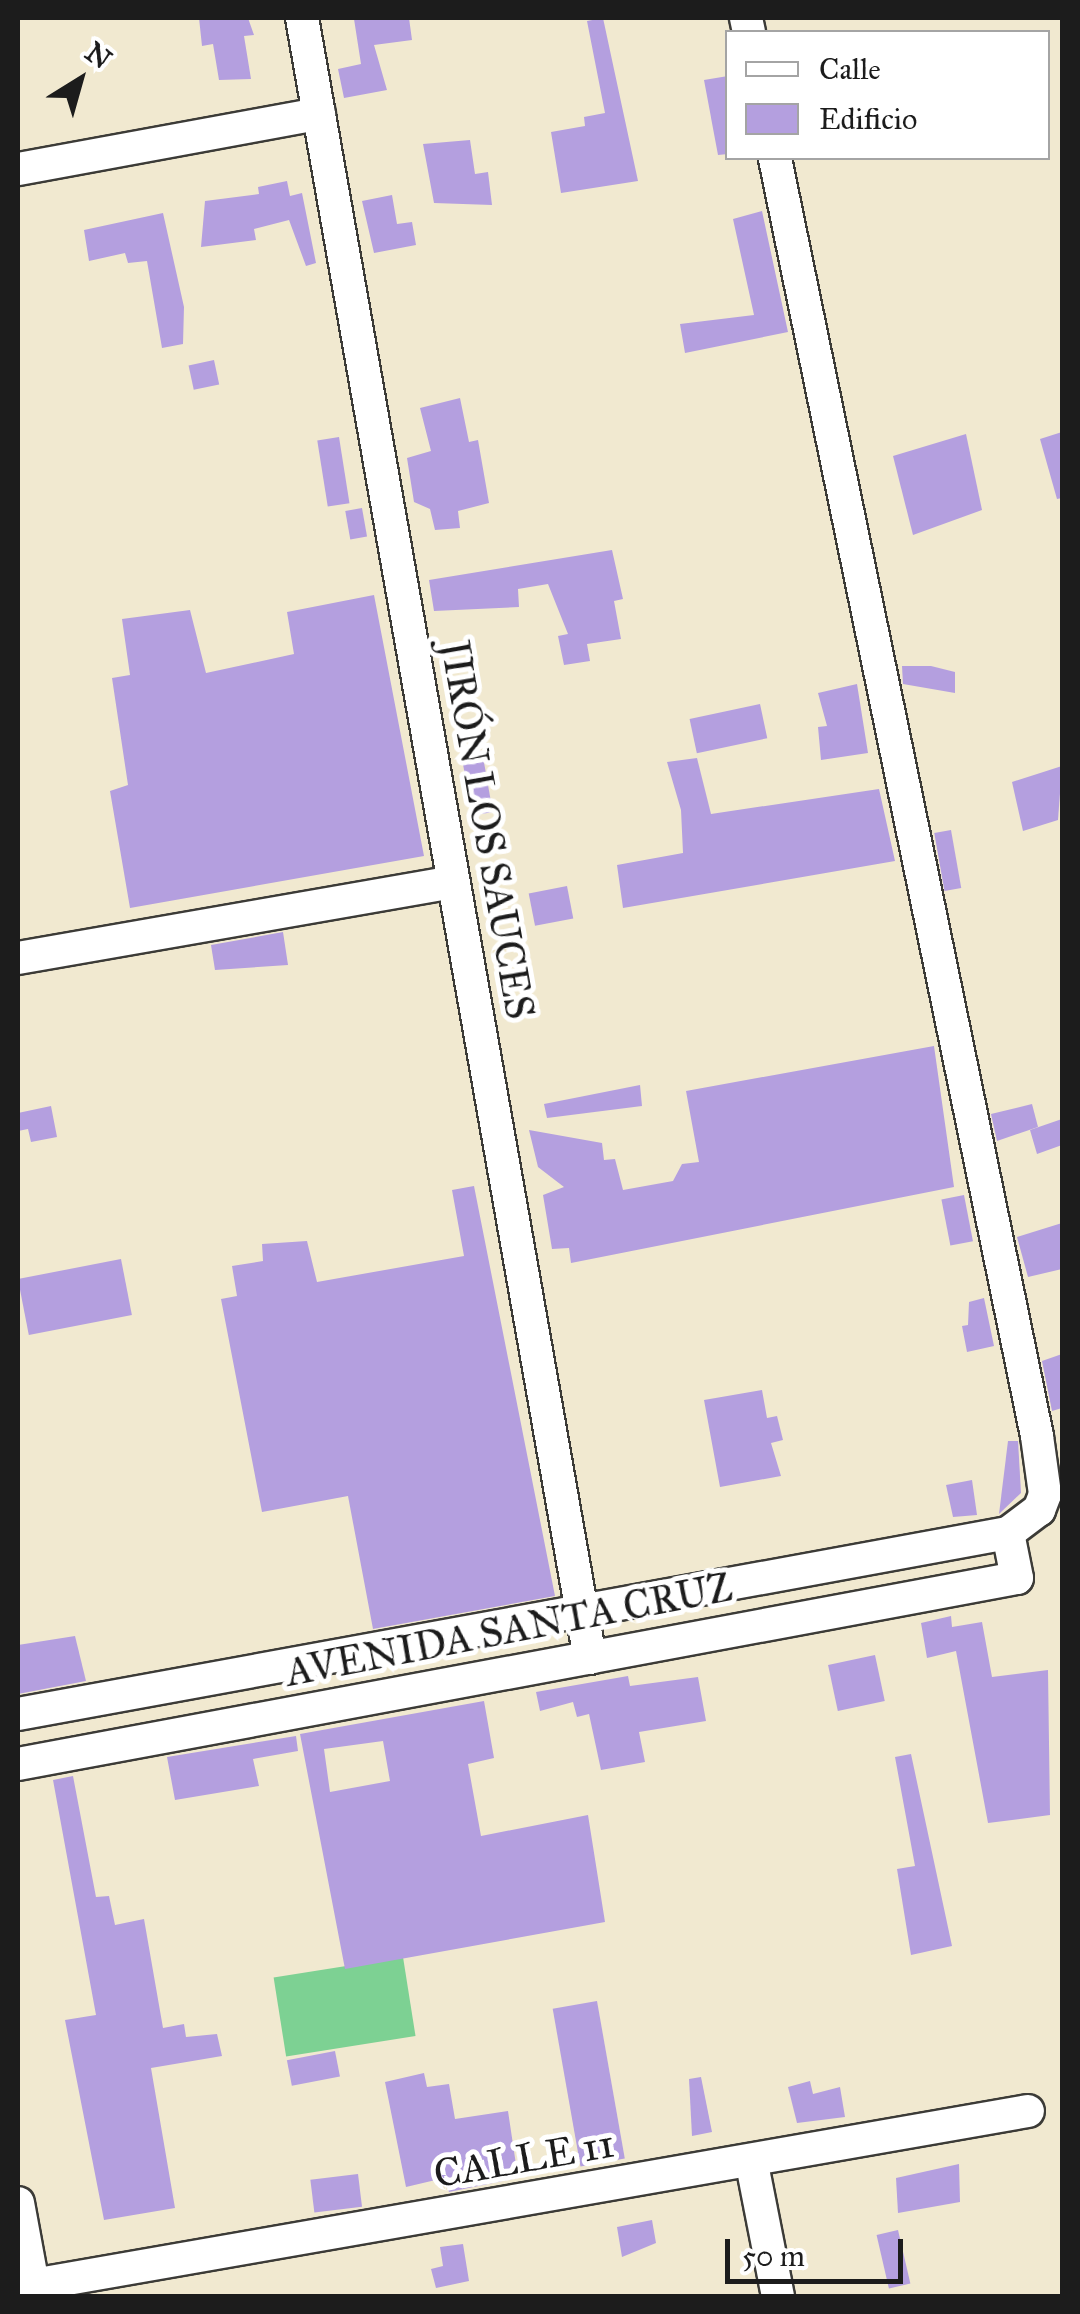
<!DOCTYPE html>
<meta charset="utf-8">
<style>
body{margin:0}
#map{position:relative;width:1080px;height:2314px;overflow:hidden;background:#f1e9d0;font-family:"IM FELL Great Primer",serif}
div>[style]{position:absolute}
.green>*{inset:0;background:#7dd193;transform-origin:0 0}
.building>*{inset:0;background:#b49fdf;transform-origin:0 0}
.roads{filter:drop-shadow(2px 0 #3c3b37) drop-shadow(-2px 0 #3c3b37) drop-shadow(0 2px #3c3b37) drop-shadow(0 -2px #3c3b37)}
.minor>*{height:32px;margin:-16px;padding:0 16px;transform-origin:16px;border-radius:16px;background:#fff}
span{translate:-50% -50%;white-space:nowrap;text-align:center;line-height:1.15;-webkit-text-stroke:10px #fff;paint-order:stroke}
.street-label{font-size:40px;color:#1c1c1c}
.frame{position:absolute;inset:0;border:20px solid #1c1c1c;pointer-events:none}
.legend{position:absolute;left:725px;top:30px;width:325px;height:130px;box-sizing:border-box;background:#fff;border:2px solid #a4a4a4;margin:0;padding:12px 18px;list-style:none;font-size:30px;color:#1c1c1c}
.legend li{display:flex;align-items:center;gap:20px;height:50px}
.legend b{width:50px;border:2px solid #a4a4a4}
.north{position:absolute;left:30px;top:30px;width:100px;height:100px;-webkit-text-stroke:8px #fff;paint-order:stroke;rotate:37deg;font-size:28px;font-weight:700;line-height:40px;text-align:center;color:#1c1c1c}
.north::after{content:'';display:block;margin:auto;width:35px;height:45px;background:#1c1c1c;clip-path:polygon(50% 0,100% 100%,50% 72%,0 100%)}
.scale{position:absolute;left:725px;top:2239px;width:178px;height:45px;box-sizing:border-box;border:5px solid #1c1c1c;border-top:0;padding-left:12px;font-size:30px;line-height:35px;white-space:nowrap;color:#1c1c1c;-webkit-text-stroke:8px #fff;paint-order:stroke}
</style>
<div id="map">
<div class="green">
<div style="left:403px;top:1957px;width:80px;height:131px;rotate:81deg"></div>
</div>
<div class="building">
<div style="clip-path:polygon(199px 18px,248px 18px,254px 35px,244px 36px,251px 79px,219px 80px,213px 44px,202px 46px)"></div>
<div style="clip-path:polygon(366px 18px,409px 18px,412px 40px,374px 45px,387px 90px,344px 98px,338px 69px,361px 64px,354px 19px)"></div>
<div style="clip-path:polygon(603px 18px,638px 181px,561px 193px,551px 132px,585px 126px,584px 117px,605px 113px,587px 21px)"></div>
<div style="clip-path:polygon(728px 76px,728px 154px,718px 155px,704px 80px)"></div>
<div style="clip-path:polygon(470px 140px,475px 174px,488px 172px,492px 205px,434px 203px,423px 144px)"></div>
<div style="clip-path:polygon(287px 181px,290px 196px,302px 193px,316px 263px,306px 266px,289px 220px,254px 229px,256px 240px,201px 247px,205px 201px,259px 194px,258px 187px)"></div>
<div style="clip-path:polygon(392px 195px,397px 224px,412px 222px,416px 245px,374px 253px,362px 201px)"></div>
<div style="clip-path:polygon(762px 211px,788px 332px,685px 353px,680px 324px,754px 315px,733px 219px)"></div>
<div style="clip-path:polygon(163px 213px,184px 307px,183px 344px,162px 348px,147px 261px,128px 263px,125px 253px,89px 261px,84px 230px)"></div>
<div style="left:214px;top:360px;width:25px;height:26px;rotate:78deg"></div>
<div style="clip-path:polygon(460px 398px,469px 442px,478px 440px,489px 503px,458px 511px,460px 528px,435px 530px,430px 509px,414px 502px,407px 458px,431px 451px,420px 408px)"></div>
<div style="clip-path:polygon(1062px 432px,1062px 498px,1057px 499px,1040px 439px)"></div>
<div style="clip-path:polygon(966px 434px,982px 510px,913px 535px,893px 456px)"></div>
<div style="left:339px;top:437px;width:67px;height:22px;rotate:81deg"></div>
<div style="left:362px;top:508px;width:29px;height:17px;rotate:80deg"></div>
<div style="clip-path:polygon(612px 550px,623px 599px,614px 601px,621px 639px,587px 644px,590px 661px,564px 665px,558px 636px,568px 634px,548px 584px,518px 589px,519px 607px,434px 611px,429px 580px)"></div>
<div style="clip-path:polygon(374px 595px,424px 856px,130px 908px,110px 791px,128px 785px,112px 678px,130px 675px,122px 619px,190px 610px,206px 673px,294px 654px,287px 612px)"></div>
<div style="clip-path:polygon(931px 666px,955px 672px,955px 693px,903px 684px,902px 666px)"></div>
<div style="clip-path:polygon(857px 684px,868px 753px,821px 760px,818px 727px,827px 726px,818px 693px)"></div>
<div style="left:760px;top:704px;width:35px;height:72px;rotate:78deg"></div>
<div style="left:482px;top:751px;width:62px;height:21px;rotate:80deg"></div>
<div style="clip-path:polygon(697px 758px,711px 814px,879px 789px,895px 861px,623px 908px,617px 865px,683px 853px,681px 810px,667px 762px)"></div>
<div style="clip-path:polygon(1062px 766px,1058px 820px,1023px 831px,1012px 782px)"></div>
<div style="left:951px;top:830px;width:59px;height:17px;rotate:80deg"></div>
<div style="left:567px;top:886px;width:33px;height:39px;rotate:79deg"></div>
<div style="clip-path:polygon(283px 932px,288px 965px,215px 970px,211px 945px)"></div>
<div style="clip-path:polygon(934px 1046px,954px 1187px,571px 1263px,569px 1248px,552px 1249px,543px 1195px,564px 1187px,538px 1167px,529px 1130px,602px 1143px,604px 1160px,615px 1159px,623px 1190px,673px 1181px,682px 1164px,699px 1162px,686px 1091px)"></div>
<div style="clip-path:polygon(640px 1085px,642px 1106px,547px 1118px,544px 1104px)"></div>
<div style="clip-path:polygon(1032px 1104px,1038px 1127px,997px 1141px,991px 1114px)"></div>
<div style="clip-path:polygon(51px 1106px,57px 1137px,31px 1142px,28px 1129px,18px 1131px,18px 1113px)"></div>
<div style="clip-path:polygon(1062px 1119px,1062px 1145px,1037px 1154px,1030px 1130px)"></div>
<div style="clip-path:polygon(474px 1186px,555px 1596px,373px 1629px,348px 1496px,262px 1512px,221px 1299px,237px 1296px,232px 1266px,263px 1261px,262px 1244px,307px 1241px,317px 1282px,464px 1256px,452px 1190px)"></div>
<div style="left:964px;top:1195px;width:47px;height:23px;rotate:79deg"></div>
<div style="clip-path:polygon(1062px 1223px,1062px 1269px,1028px 1277px,1017px 1237px)"></div>
<div style="left:121px;top:1259px;width:57px;height:105px;rotate:79deg"></div>
<div style="clip-path:polygon(984px 1298px,994px 1346px,967px 1352px,962px 1326px,968px 1325px,969px 1302px)"></div>
<div style="clip-path:polygon(1062px 1354px,1062px 1408px,1052px 1411px,1042px 1361px)"></div>
<div style="clip-path:polygon(762px 1390px,767px 1418px,777px 1416px,783px 1440px,771px 1443px,781px 1476px,720px 1487px,704px 1400px)"></div>
<div style="clip-path:polygon(1008px 1441px,1018px 1441px,1021px 1493px,999px 1514px)"></div>
<div style="clip-path:polygon(972px 1480px,977px 1515px,953px 1517px,946px 1485px)"></div>
<div style="clip-path:polygon(951px 1616px,952px 1627px,982px 1622px,992px 1677px,1048px 1670px,1050px 1815px,988px 1823px,956px 1651px,927px 1658px,921px 1623px)"></div>
<div style="clip-path:polygon(75px 1636px,86px 1681px,18px 1694px,18px 1645px)"></div>
<div style="left:875px;top:1655px;width:47px;height:48px;rotate:78deg"></div>
<div style="clip-path:polygon(628px 1676px,630px 1686px,698px 1677px,706px 1721px,639px 1732px,645px 1762px,601px 1770px,589px 1714px,577px 1717px,573px 1702px,540px 1711px,536px 1692px)"></div>
<div style="clip-path:polygon(evenodd,484px 1701px,494px 1758px,468px 1764px,481px 1836px,588px 1815px,605px 1922px,345px 1969px,300px 1734px,484px 1701px,383px 1741px,390px 1781px,330px 1792px,324px 1749px,383px 1741px)"></div>
<div style="clip-path:polygon(296px 1736px,298px 1751px,253px 1759px,259px 1786px,175px 1800px,167px 1757px)"></div>
<div style="clip-path:polygon(911px 1754px,952px 1946px,911px 1955px,897px 1869px,915px 1866px,895px 1757px)"></div>
<div style="clip-path:polygon(73px 1776px,96px 1897px,109px 1896px,115px 1925px,144px 1919px,163px 2028px,184px 2024px,186px 2037px,217px 2034px,222px 2056px,151px 2068px,175px 2208px,104px 2220px,65px 2020px,96px 2015px,53px 1780px)"></div>
<div style="left:597px;top:2001px;width:160px;height:45px;rotate:80deg"></div>
<div style="left:335px;top:2051px;width:26px;height:49px;rotate:79deg"></div>
<div style="clip-path:polygon(424px 2073px,427px 2087px,449px 2084px,455px 2119px,508px 2111px,518px 2178px,449px 2192px,444px 2178px,406px 2187px,385px 2082px)"></div>
<div style="clip-path:polygon(701px 2077px,712px 2132px,692px 2136px,689px 2079px)"></div>
<div style="clip-path:polygon(810px 2081px,813px 2094px,840px 2087px,845px 2117px,797px 2123px,788px 2087px)"></div>
<div style="clip-path:polygon(959px 2164px,960px 2202px,898px 2213px,896px 2178px)"></div>
<div style="left:358px;top:2174px;width:33px;height:48px;rotate:83deg"></div>
<div style="clip-path:polygon(652px 2220px,656px 2243px,622px 2257px,617px 2227px)"></div>
<div style="left:898px;top:2230px;width:55px;height:22px;rotate:77deg"></div>
<div style="clip-path:polygon(463px 2244px,469px 2281px,436px 2288px,431px 2269px,443px 2266px,440px 2247px)"></div>
</div>
<div class="roads">
<div class="minor">
<div style="left:302px;top:18px;width:1665px;rotate:80.04deg"></div>
<div style="left:746px;top:18px;width:14px;rotate:78deg"></div>
<div style="left:18px;top:169px;width:306px;rotate:-10.4deg"></div>
<div style="left:18px;top:958px;width:442px;rotate:-9.9deg"></div>
<div style="left:18px;top:1714px;width:1006px;rotate:-10.36deg"></div>
<div style="left:1008px;top:1533px;width:39px;rotate:-37deg"></div>
<div style="left:1039px;top:1510px;width:17px;rotate:-69deg"></div>
<div style="left:1045px;top:1494px;width:59px;rotate:-97.9deg"></div>
<div style="left:1037px;top:1436px;width:1305px;rotate:-101.59deg"></div>
<div style="left:18px;top:1764px;width:1016px;rotate:-10.55deg"></div>
<div style="left:1017px;top:1578px;width:46px;rotate:-101.3deg"></div>
<div style="left:752px;top:2164px;width:135px;rotate:78.9deg"></div>
<div style="left:18px;top:2203px;width:95px;rotate:79.6deg"></div>
<div style="left:33px;top:2285px;width:1010px;rotate:-9.92deg"></div>
</div>
</div>
<div class="street-label">
<span style="left:487px;top:830px;rotate:80deg">JIRÓN LOS SAUCES</span>
<span style="left:509px;top:1630px;rotate:-11deg">AVENIDA SANTA CRUZ</span>
<span style="left:524px;top:2159px;rotate:-10deg">CALLE 11</span>
</div>
<div class="frame"></div>
<ul class="legend">
<li><b style="height:12px;background:#fff"></b>Calle</li>
<li><b style="height:28px;background:#b49fdf"></b>Edificio</li>
</ul>
<div class="north">N</div>
<div class="scale">50 m</div>
</div>
